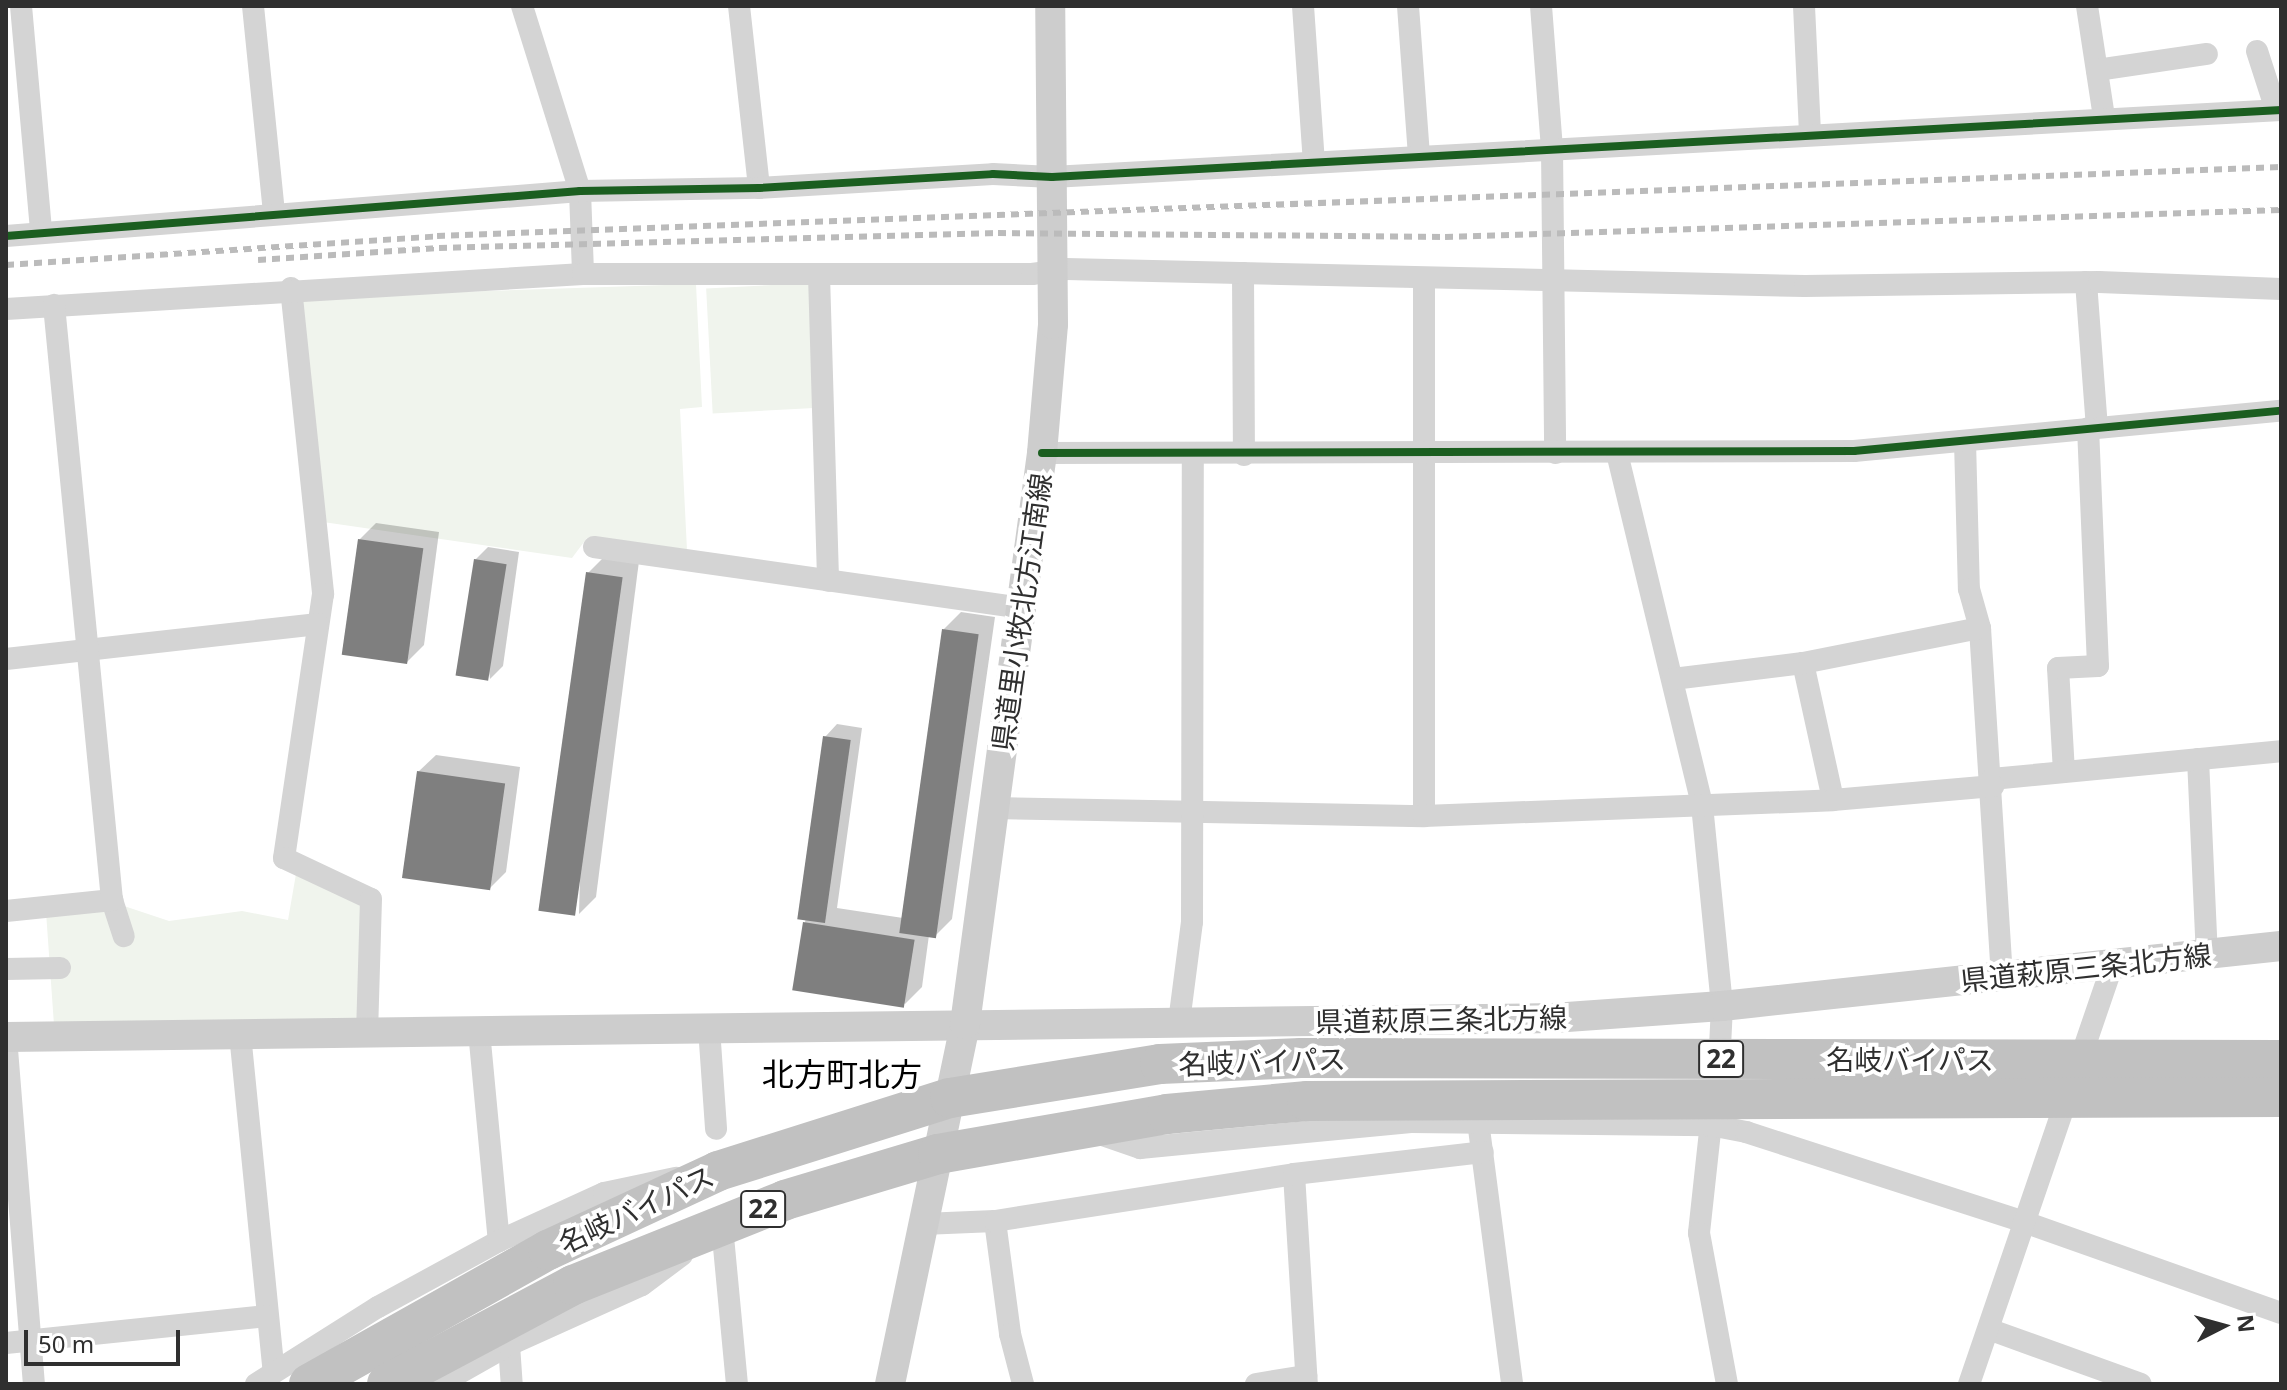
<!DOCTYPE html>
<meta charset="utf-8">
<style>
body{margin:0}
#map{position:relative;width:2287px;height:1390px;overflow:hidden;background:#fff;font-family:"Noto Sans","Noto Sans JP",sans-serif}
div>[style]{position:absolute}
.green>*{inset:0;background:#f0f4ed;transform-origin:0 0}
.shadow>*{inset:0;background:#0003}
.building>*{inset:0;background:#7f7f7f;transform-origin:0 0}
.street>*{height:22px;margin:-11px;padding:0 11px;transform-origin:11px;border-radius:11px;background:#d4d4d4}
.secondary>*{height:30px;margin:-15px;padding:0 15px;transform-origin:15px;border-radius:15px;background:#cdcdcd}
.highway>*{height:40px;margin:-20px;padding:0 20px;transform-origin:20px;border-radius:20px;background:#c1c1c1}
.rail>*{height:6px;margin-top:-3px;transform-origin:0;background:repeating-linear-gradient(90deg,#bbb 0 8px,transparent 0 14px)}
.highway-bridge>*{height:40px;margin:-20px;padding:0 20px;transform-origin:20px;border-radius:20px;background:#c1c1c1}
.cycleway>*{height:8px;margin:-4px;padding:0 4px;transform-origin:4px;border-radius:4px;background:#1b5e20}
span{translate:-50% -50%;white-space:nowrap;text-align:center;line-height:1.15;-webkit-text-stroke:8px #fff;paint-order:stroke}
.shield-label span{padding:2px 6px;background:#fff;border:2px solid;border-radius:6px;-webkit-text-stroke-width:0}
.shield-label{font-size:26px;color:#2f2f2f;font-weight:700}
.street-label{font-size:28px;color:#2f2f2f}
.quarter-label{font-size:32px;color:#000}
.frame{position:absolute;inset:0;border:8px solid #2f2f2f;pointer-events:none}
.north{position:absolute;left:2183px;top:1286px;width:80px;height:80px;-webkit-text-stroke:6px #fff;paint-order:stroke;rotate:84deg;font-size:22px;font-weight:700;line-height:32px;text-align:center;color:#2f2f2f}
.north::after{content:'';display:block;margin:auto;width:28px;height:36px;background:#2f2f2f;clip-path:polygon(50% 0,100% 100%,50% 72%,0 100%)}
.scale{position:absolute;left:24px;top:1330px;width:156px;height:36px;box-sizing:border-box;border:4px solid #2f2f2f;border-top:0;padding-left:10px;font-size:24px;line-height:28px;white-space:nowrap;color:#2f2f2f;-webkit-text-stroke:6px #fff;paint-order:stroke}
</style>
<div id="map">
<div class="green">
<div style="left:812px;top:283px;width:125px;height:106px;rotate:87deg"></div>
<div style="clip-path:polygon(696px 284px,702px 407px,680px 409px,687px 550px,587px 538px,572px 558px,323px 522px,299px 303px,305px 297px)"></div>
<div style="clip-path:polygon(296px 874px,357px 902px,362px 909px,357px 1018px,54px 1025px,46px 912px,118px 904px,169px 921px,242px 911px,288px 920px)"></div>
</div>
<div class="shadow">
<div style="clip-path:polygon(376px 523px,439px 532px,424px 645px,407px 662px,359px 540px)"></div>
<div style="clip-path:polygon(488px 547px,519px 552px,503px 666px,490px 679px,475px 560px)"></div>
<div style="clip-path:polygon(605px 556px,639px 561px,596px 897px,579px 914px,588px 573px)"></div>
<div style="clip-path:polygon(961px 612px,995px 617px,952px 919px,935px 936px,929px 935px,922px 987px,905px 1004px,805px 923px,825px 737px,837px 724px,862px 728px,837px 908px,903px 918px,944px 629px)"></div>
<div style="clip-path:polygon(436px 755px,520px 767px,506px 872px,489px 889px,418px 772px)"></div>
</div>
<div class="building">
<div style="left:358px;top:539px;width:66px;height:117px;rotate:8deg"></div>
<div style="left:474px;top:559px;width:33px;height:118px;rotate:9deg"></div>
<div style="left:586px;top:572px;width:37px;height:342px;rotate:8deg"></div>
<div style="left:942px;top:629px;width:37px;height:307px;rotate:8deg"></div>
<div style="left:823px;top:736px;width:28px;height:185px;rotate:8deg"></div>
<div style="left:417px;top:771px;width:89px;height:108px;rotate:8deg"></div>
<div style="left:803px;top:922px;width:113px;height:69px;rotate:9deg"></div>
</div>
<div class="street">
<div style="left:21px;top:6px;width:227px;rotate:84.9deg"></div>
<div style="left:253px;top:6px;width:208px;rotate:84.2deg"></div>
<div style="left:522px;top:6px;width:194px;rotate:72.6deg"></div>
<div style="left:580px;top:191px;width:83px;rotate:87.9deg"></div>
<div style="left:739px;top:6px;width:183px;rotate:83.7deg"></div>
<div style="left:1303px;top:6px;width:156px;rotate:86deg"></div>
<div style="left:1408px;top:6px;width:149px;rotate:85.8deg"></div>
<div style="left:1541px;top:6px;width:143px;rotate:85.6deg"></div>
<div style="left:1552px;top:149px;width:304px;rotate:89.4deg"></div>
<div style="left:1804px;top:6px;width:129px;rotate:87.3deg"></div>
<div style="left:2087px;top:6px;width:112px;rotate:81.3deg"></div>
<div style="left:2257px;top:51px;width:62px;rotate:72.1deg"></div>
<div style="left:2097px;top:70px;width:111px;rotate:-8.3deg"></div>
<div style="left:6px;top:236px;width:576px;rotate:-4.48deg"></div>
<div style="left:580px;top:191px;width:179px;rotate:-1deg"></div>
<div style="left:759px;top:188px;width:234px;rotate:-3.4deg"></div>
<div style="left:993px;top:174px;width:59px;rotate:2.9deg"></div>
<div style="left:1052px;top:177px;width:1231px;rotate:-3.12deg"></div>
<div style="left:1243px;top:273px;width:182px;rotate:89.7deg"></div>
<div style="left:819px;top:275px;width:306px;rotate:88.3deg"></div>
<div style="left:1424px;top:278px;width:538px;rotate:90deg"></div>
<div style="left:2086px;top:282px;width:145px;rotate:85.7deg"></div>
<div style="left:291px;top:288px;width:308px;rotate:84deg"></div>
<div style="left:323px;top:594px;width:267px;rotate:98.4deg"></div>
<div style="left:284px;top:858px;width:96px;rotate:25.2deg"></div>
<div style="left:371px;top:899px;width:133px;rotate:91.7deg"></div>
<div style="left:6px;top:309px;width:578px;rotate:-3.47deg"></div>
<div style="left:583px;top:274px;width:449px"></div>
<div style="left:1032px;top:274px;width:34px;rotate:-8deg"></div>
<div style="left:1066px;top:269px;width:739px;rotate:1.32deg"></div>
<div style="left:1805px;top:286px;width:294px;rotate:-0.8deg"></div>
<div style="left:2099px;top:282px;width:182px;rotate:2.2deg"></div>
<div style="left:1965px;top:441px;width:148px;rotate:88.5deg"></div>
<div style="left:1969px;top:589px;width:41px;rotate:74.2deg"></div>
<div style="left:1980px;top:628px;width:349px;rotate:86.4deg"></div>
<div style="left:1042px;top:453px;width:812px;rotate:-0.14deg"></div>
<div style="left:1854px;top:451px;width:429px;rotate:-5.4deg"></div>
<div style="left:1617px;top:453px;width:362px;rotate:76.4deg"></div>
<div style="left:1702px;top:805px;width:202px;rotate:84.3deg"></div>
<div style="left:1722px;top:1006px;width:61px;rotate:92.8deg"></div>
<div style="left:594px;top:547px;width:431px;rotate:8.1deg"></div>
<div style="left:6px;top:659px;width:314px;rotate:-6.4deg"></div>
<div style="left:1803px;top:663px;width:140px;rotate:77.6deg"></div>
<div style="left:1673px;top:679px;width:131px;rotate:-7deg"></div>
<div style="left:1803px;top:663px;width:180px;rotate:-11.2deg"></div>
<div style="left:2198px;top:759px;width:195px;rotate:87.4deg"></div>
<div style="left:2064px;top:772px;width:104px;rotate:-93.3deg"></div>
<div style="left:2058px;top:668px;width:40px;rotate:-2.9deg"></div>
<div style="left:2098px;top:666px;width:238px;rotate:-92.4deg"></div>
<div style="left:1992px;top:779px;width:290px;rotate:-5.5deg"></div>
<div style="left:994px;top:808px;width:430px;rotate:1.1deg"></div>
<div style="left:1424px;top:816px;width:409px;rotate:-2.2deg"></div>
<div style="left:1833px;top:800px;width:161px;rotate:-5deg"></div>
<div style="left:112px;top:900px;width:38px;rotate:72deg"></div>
<div style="left:6px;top:911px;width:107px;rotate:-5.9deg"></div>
<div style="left:112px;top:900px;width:598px;rotate:-95.57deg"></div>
<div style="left:6px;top:969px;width:54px;rotate:-1.1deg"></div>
<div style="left:1179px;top:1022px;width:101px;rotate:-82.6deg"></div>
<div style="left:1192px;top:922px;width:468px;rotate:-89.9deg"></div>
<div style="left:709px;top:1028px;width:101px;rotate:86deg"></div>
<div style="left:479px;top:1031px;width:211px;rotate:84.6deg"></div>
<div style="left:240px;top:1034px;width:340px;rotate:84.3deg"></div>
<div style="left:6px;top:1037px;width:348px;rotate:85.4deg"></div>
<div style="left:1712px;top:1113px;width:121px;rotate:96.2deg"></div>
<div style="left:1699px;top:1233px;width:154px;rotate:79.5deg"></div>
<div style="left:1478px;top:1121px;width:265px;rotate:82.6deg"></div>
<div style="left:1097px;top:1133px;width:46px;rotate:19.2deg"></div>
<div style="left:1140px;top:1148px;width:272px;rotate:-5.5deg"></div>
<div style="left:1411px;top:1122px;width:299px;rotate:0.6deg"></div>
<div style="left:1710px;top:1125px;width:37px;rotate:11deg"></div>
<div style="left:1746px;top:1132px;width:295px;rotate:17.9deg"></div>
<div style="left:2027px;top:1223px;width:269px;rotate:19.5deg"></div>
<div style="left:1294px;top:1174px;width:210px;rotate:86.5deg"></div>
<div style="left:995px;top:1221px;width:114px;rotate:82.4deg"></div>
<div style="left:1010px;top:1334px;width:52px;rotate:75.4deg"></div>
<div style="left:923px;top:1224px;width:72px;rotate:-2.4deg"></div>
<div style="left:995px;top:1221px;width:303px;rotate:-8.9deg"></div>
<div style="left:1294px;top:1174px;width:190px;rotate:-6.6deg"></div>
<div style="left:722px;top:1226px;width:159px;rotate:84.6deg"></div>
<div style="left:1991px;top:1330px;width:159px;rotate:19.8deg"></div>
<div style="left:6px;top:1343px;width:261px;rotate:-5.9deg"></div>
<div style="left:509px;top:1345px;width:39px;rotate:86deg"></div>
<div style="left:256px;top:1384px;width:144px;rotate:-32.3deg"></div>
<div style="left:378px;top:1307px;width:138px;rotate:-28.6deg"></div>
<div style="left:499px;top:1241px;width:115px;rotate:-24.6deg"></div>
<div style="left:604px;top:1193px;width:74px;rotate:-11.8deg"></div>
<div style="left:440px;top:1384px;width:79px;rotate:-29.5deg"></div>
<div style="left:509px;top:1345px;width:146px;rotate:-24.3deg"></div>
<div style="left:642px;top:1285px;width:50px;rotate:-36.9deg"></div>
<div style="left:1256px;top:1384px;width:51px;rotate:-9.1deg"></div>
<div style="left:1969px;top:1384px;width:444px;rotate:-71.1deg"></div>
</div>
<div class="secondary">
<div style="left:6px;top:1037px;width:1547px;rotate:-0.7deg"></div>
<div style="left:1553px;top:1018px;width:169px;rotate:-4.1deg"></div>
<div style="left:1722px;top:1006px;width:562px;rotate:-6.13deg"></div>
<div style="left:890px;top:1384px;width:368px;rotate:-78.2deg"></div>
<div style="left:965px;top:1024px;width:576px;rotate:-82.32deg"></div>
<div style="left:1042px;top:453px;width:129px;rotate:-85.1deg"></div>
<div style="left:1053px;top:324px;width:318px;rotate:-90.5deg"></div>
</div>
<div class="highway">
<div style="left:309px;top:1384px;width:274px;rotate:-29.3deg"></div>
<div style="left:548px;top:1250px;width:187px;rotate:-24.9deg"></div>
<div style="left:718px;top:1171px;width:243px;rotate:-17.5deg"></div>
<div style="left:950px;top:1098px;width:213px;rotate:-9.2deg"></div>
<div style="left:387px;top:1384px;width:211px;rotate:-28deg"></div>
<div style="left:573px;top:1285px;width:228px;rotate:-21.8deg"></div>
<div style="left:785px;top:1200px;width:160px;rotate:-16.7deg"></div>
<div style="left:938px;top:1154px;width:232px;rotate:-9.9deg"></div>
</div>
<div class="rail">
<div style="left:258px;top:260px;width:181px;rotate:-3.8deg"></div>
<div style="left:439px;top:248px;width:559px;rotate:-1.54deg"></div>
<div style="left:998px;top:233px;width:447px;rotate:0.5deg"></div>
<div style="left:1445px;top:237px;width:836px;rotate:-1.85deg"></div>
<div style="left:6px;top:265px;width:432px;rotate:-3.8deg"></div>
<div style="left:437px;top:236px;width:1845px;rotate:-2.14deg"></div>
</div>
<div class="highway-bridge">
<div style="left:1160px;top:1064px;width:141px;rotate:-2.4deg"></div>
<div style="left:1301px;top:1058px;width:980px;rotate:0.12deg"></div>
<div style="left:1167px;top:1114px;width:141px;rotate:-5.3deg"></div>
<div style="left:1307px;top:1101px;width:974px;rotate:-0.24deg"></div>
</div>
<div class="cycleway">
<div style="left:6px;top:236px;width:576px;rotate:-4.48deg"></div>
<div style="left:580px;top:191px;width:179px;rotate:-1deg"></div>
<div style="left:759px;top:188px;width:234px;rotate:-3.4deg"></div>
<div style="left:993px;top:174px;width:59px;rotate:2.9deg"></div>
<div style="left:1052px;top:177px;width:1231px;rotate:-3.12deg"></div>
<div style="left:1042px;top:453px;width:812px;rotate:-0.14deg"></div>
<div style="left:1854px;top:451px;width:429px;rotate:-5.4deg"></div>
</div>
<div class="shield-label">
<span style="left:1721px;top:1059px">22</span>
<span style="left:763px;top:1209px">22</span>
</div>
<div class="street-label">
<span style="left:1021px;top:612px;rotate:-82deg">県道里小牧北方江南線</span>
<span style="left:2086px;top:967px;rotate:-6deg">県道萩原三条北方線</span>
<span style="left:1441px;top:1019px;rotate:-1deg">県道萩原三条北方線</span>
<span style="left:1910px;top:1059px">名岐バイパス</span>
<span style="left:1262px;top:1061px;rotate:-2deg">名岐バイパス</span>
<span style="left:636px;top:1209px;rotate:-25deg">名岐バイパス</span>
</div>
<div class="quarter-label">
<span style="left:842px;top:1074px">北方町北方</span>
</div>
<div class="frame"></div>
<div class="north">N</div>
<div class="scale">50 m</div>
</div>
